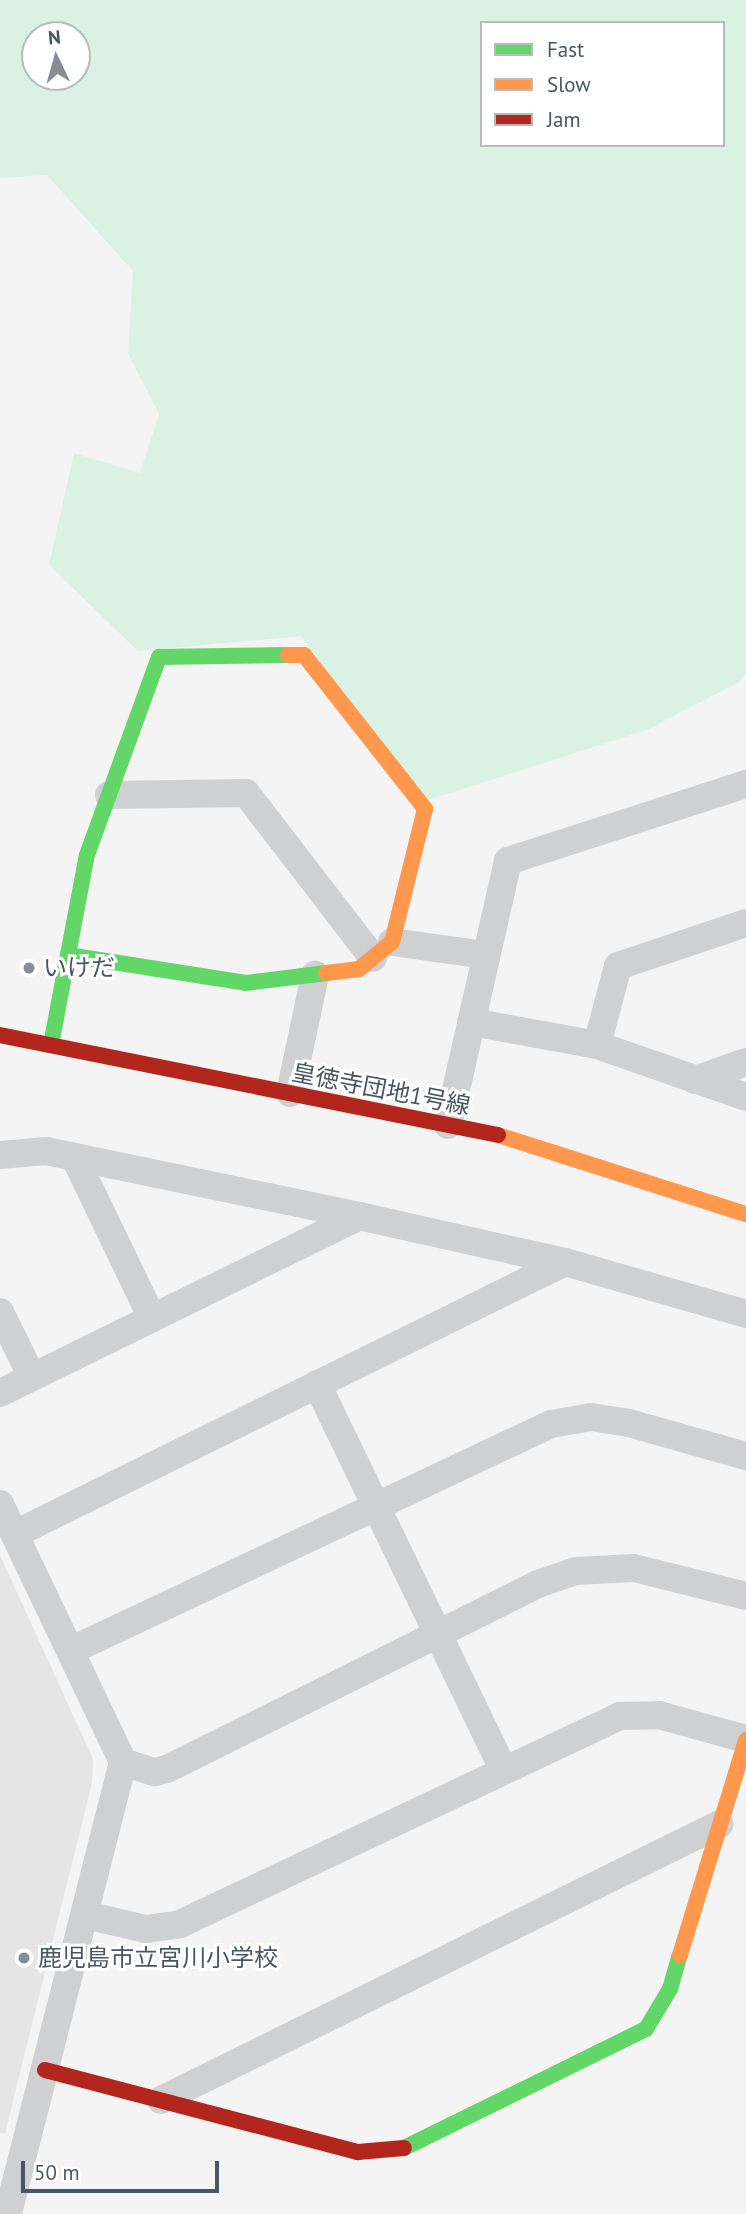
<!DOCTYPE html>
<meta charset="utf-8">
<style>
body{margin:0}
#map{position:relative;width:746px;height:2214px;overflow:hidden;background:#f4f4f4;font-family:"PT Sans","Noto Sans JP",sans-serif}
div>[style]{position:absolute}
.education>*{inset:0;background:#e6e5e6}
.green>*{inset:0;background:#d9f2e3}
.street>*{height:28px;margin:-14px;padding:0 14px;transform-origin:14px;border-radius:14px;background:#ced0d2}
.fast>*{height:16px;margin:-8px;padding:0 8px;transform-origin:8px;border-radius:8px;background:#63d668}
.slow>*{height:16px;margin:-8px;padding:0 8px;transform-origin:8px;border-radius:8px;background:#ff974d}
.jam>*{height:16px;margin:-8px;padding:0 8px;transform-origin:8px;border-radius:8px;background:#b3261e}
.dots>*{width:19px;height:19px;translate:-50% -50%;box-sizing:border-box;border:4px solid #fff;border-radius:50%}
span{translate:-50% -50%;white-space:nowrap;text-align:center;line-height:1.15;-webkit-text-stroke:6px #fff;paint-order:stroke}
.poi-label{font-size:24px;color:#4a5661}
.left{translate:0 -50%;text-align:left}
.street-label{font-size:24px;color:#4a5661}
.legend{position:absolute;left:480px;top:21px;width:245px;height:126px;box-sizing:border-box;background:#fff;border:2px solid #b7bbc0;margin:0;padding:9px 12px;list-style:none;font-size:21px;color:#4a5661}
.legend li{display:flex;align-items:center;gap:14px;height:35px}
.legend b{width:35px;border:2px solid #b7bbc0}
.north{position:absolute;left:21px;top:21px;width:70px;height:70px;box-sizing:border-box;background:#fff;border:2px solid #b7bbc0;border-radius:50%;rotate:355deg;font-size:19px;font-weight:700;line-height:28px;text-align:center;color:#4a5661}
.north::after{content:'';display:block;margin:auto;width:24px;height:32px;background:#868d94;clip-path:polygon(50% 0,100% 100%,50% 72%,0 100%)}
.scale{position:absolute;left:21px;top:2161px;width:198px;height:32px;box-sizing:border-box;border:4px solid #4a5661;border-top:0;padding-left:9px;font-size:21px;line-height:24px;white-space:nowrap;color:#4a5661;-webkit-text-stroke:5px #fff;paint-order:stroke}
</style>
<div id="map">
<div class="education">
<div style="clip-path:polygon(0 1555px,93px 1759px,92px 1782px,5px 2134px,0 2133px)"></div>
</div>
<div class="green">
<div style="clip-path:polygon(evenodd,0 0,746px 0,746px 674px,739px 682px,647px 730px,419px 803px,302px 636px,138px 651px,49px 565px,74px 453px,140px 473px,159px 414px,128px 353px,133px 271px,47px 175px,0 178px,0 0,482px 23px,723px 23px,723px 145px,482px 145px,482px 23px,0 0,35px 35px,77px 35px,77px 77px,35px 77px,35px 35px)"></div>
</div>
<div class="street">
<div style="left:109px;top:795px;width:137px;rotate:-0.8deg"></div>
<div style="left:246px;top:793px;width:208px;rotate:52.4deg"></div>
<div style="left:392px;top:942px;width:95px;rotate:7.9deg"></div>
<div style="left:471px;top:1022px;width:128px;rotate:10.3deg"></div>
<div style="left:597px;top:1045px;width:158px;rotate:19.2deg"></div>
<div style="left:597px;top:1045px;width:82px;rotate:-75.1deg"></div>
<div style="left:618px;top:966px;width:135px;rotate:-18.6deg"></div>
<div style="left:695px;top:1080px;width:54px;rotate:-19.4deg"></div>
<div style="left:290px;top:1093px;width:121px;rotate:-78deg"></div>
<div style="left:448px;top:1125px;width:271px;rotate:-77.2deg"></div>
<div style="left:508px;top:861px;width:250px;rotate:-17.9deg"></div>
<div style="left:0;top:1155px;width:46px;rotate:-5deg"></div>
<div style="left:46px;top:1151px;width:320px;rotate:11.7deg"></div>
<div style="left:359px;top:1216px;width:211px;rotate:12.6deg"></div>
<div style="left:565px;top:1262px;width:188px;rotate:16deg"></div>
<div style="left:75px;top:1158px;width:178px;rotate:64.3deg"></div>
<div style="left:0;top:1312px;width:72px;rotate:63.8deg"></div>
<div style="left:317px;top:1384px;width:428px;rotate:64.2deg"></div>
<div style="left:0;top:1393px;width:400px;rotate:-26.2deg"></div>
<div style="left:0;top:1504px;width:286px;rotate:64.5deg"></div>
<div style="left:123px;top:1762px;width:466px;rotate:104.3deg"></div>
<div style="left:15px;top:1534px;width:614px;rotate:-26.31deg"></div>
<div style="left:72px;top:1650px;width:530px;rotate:-25.26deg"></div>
<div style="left:551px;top:1424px;width:41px;rotate:-9.9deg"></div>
<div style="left:591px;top:1417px;width:38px;rotate:9deg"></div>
<div style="left:629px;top:1423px;width:122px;rotate:15.8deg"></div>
<div style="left:123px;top:1762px;width:33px;rotate:18deg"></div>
<div style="left:154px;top:1772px;width:13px;rotate:-13deg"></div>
<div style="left:167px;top:1769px;width:415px;rotate:-26.5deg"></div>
<div style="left:538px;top:1584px;width:40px;rotate:-18.9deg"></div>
<div style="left:576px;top:1571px;width:58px;rotate:-3deg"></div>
<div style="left:634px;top:1568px;width:115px;rotate:14deg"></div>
<div style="left:85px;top:1915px;width:63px;rotate:12.9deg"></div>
<div style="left:146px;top:1929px;width:34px;rotate:-8deg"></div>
<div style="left:180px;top:1924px;width:487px;rotate:-25.3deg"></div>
<div style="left:620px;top:1716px;width:39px;rotate:-1deg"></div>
<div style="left:659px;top:1715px;width:90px;rotate:15.4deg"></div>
<div style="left:161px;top:2100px;width:623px;rotate:-26.28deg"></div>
</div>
<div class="fast">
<div style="left:68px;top:955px;width:180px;rotate:8.9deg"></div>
<div style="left:246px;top:983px;width:81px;rotate:-7.1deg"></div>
<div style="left:51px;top:1045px;width:193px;rotate:-79.3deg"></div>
<div style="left:87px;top:855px;width:211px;rotate:-70deg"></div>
<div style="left:159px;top:657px;width:129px;rotate:-0.9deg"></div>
<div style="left:404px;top:2148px;width:270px;rotate:-26.2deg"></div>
<div style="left:646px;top:2029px;width:47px;rotate:-59deg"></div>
<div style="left:670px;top:1989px;width:35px;rotate:-74deg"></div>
</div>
<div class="slow">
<div style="left:288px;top:655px;width:16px"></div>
<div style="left:304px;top:655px;width:196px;rotate:51.8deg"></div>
<div style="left:425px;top:809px;width:137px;rotate:103.9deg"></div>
<div style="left:392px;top:942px;width:43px;rotate:140.7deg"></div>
<div style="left:359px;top:969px;width:33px;rotate:173deg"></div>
<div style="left:498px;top:1135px;width:260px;rotate:17.7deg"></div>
<div style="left:680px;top:1955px;width:225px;rotate:-72.9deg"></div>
</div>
<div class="jam">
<div style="left:0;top:1035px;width:508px;rotate:11.35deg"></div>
<div style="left:45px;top:2070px;width:324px;rotate:14.7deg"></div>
<div style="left:358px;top:2152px;width:46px;rotate:-5deg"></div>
</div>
<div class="dots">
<div style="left:29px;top:968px;background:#868d94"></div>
<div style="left:24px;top:1958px;background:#868d94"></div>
</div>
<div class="poi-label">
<span class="left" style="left:43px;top:968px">いけだ</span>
<span class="left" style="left:38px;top:1958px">鹿児島市立宮川小学校</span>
</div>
<div class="street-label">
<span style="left:381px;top:1089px;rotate:11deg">皇徳寺団地1号線</span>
</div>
<ul class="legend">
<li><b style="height:9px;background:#63d668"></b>Fast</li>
<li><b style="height:9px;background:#ff974d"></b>Slow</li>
<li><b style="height:9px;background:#b3261e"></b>Jam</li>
</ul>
<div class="north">N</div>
<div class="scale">50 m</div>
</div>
